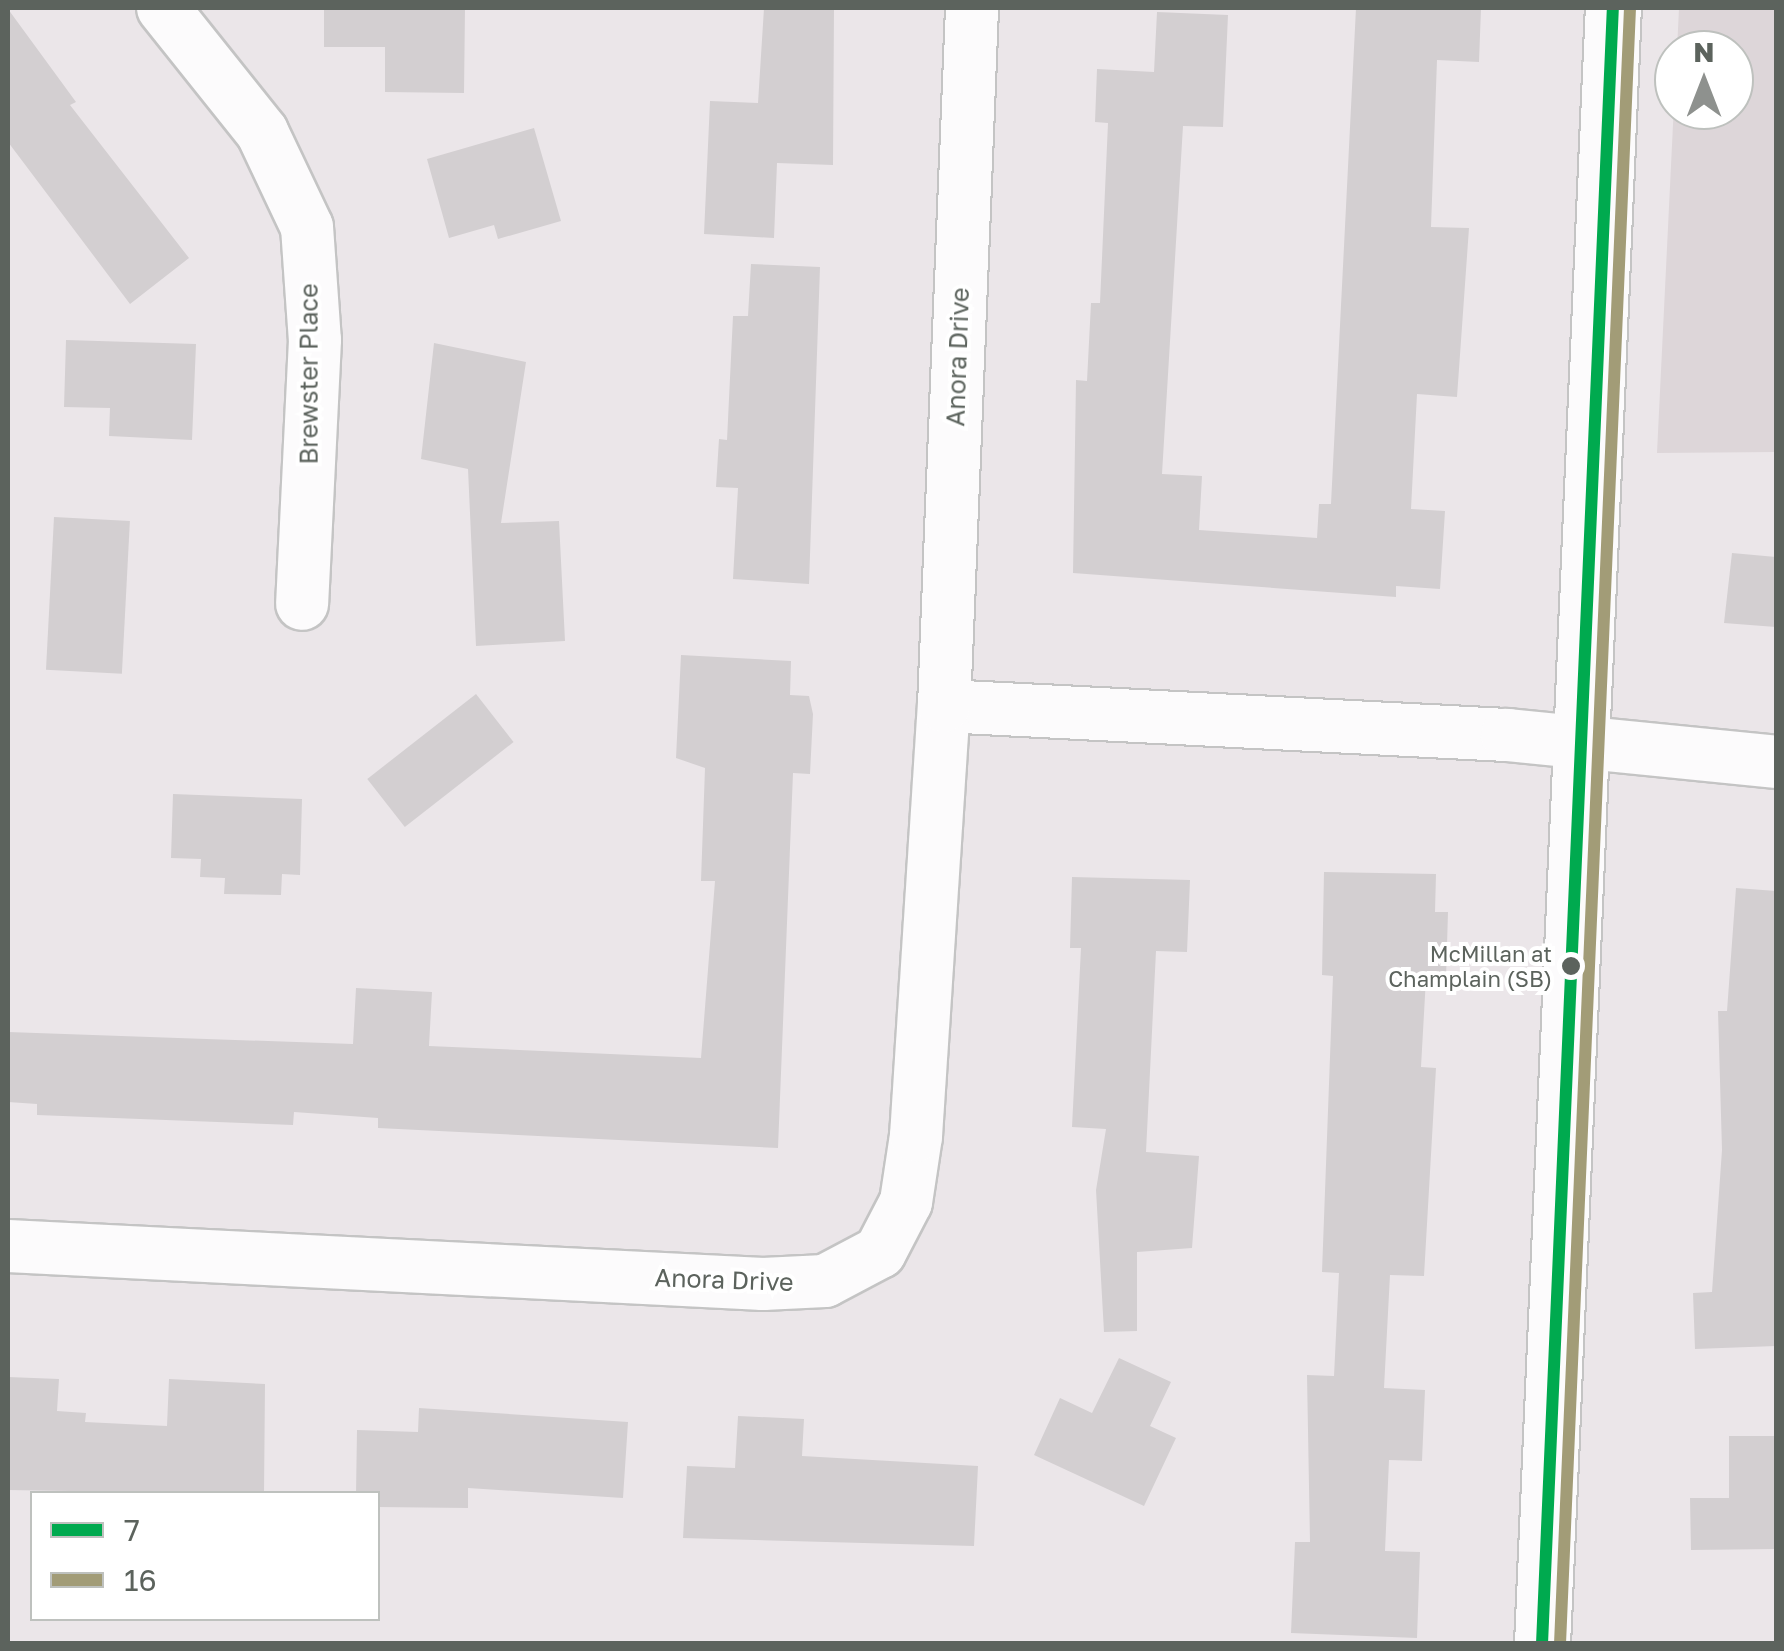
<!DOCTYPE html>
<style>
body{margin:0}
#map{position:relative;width:1784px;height:1651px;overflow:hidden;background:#ebe6e9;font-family:"Golos Text",sans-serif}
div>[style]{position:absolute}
.education>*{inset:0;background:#ddd6d9}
.building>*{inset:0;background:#d3cfd1;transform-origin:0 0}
.roads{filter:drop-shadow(2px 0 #c4c4c4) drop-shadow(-2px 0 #c4c4c4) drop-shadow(0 2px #c4c4c4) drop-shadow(0 -2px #c4c4c4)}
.minor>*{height:52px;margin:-26px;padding:0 26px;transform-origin:26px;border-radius:26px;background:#fcfbfc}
.tertiary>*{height:55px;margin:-27.5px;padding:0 27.5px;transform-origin:27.5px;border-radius:27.5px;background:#fcfbfc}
.bus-1>*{height:12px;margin:-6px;padding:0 6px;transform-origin:6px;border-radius:6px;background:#00aa4f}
.bus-2>*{height:12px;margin:-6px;padding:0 6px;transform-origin:6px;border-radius:6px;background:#a29c77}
.dots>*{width:28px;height:28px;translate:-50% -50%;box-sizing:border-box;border:5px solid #fff;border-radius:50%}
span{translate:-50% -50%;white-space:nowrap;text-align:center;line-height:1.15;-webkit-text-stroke:8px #fff;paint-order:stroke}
.bus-label{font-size:22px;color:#5c635d}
.right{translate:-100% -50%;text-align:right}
.street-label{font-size:25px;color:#5c635d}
.frame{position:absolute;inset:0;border:10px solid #5c635d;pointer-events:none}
.legend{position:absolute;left:30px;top:1491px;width:350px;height:130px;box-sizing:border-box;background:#fff;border:2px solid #bec1be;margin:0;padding:12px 18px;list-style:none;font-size:30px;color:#5c635d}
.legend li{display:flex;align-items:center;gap:20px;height:50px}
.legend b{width:50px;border:2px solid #bec1be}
.north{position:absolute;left:1654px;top:30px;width:100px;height:100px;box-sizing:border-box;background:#fff;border:2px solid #bec1be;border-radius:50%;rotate:0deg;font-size:28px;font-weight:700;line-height:40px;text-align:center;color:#5c635d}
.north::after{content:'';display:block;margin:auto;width:35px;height:45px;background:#8e918e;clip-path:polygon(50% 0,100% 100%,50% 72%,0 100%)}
</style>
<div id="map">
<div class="education">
<div style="clip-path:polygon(1679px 8px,1776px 8px,1776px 452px,1657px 453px,1674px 104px,1734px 110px,1734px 50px,1677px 50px)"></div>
</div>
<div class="building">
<div style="clip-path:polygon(324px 8px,465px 8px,464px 93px,385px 92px,385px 47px,324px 47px)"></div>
<div style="clip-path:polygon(764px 8px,834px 8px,833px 165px,777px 163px,774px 238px,704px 234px,710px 101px,758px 103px)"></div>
<div style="clip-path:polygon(1356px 8px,1481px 8px,1479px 62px,1437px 60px,1431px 227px,1469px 228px,1457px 397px,1417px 394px,1411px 509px,1445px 511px,1440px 589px,1396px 586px,1396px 597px,1073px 573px,1076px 380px,1087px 381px,1091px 303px,1100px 303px,1108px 123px,1095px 122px,1097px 69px,1154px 72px,1157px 12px,1228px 15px,1223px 127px,1183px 126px,1162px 474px,1202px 476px,1199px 530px,1317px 538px,1319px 504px,1331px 504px)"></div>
<div style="clip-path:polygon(8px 9px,76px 102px,70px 105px,189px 258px,130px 304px,8px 142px)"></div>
<div style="clip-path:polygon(534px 128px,561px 221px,498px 239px,494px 225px,449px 238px,427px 159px)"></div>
<div style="clip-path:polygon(751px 264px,820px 267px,809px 584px,733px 579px,738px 488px,716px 487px,719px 439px,727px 440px,733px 316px,748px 316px)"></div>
<div style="clip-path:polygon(66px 340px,196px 344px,192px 440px,109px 436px,110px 408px,64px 407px)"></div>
<div style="clip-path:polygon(434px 343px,526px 362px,501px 523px,559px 521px,565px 641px,476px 646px,468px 469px,421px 459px)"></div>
<div style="left:54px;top:517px;width:76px;height:153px;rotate:3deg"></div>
<div style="clip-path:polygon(1732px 553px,1776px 557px,1776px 627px,1724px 623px)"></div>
<div style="clip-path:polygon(681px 655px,791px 661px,790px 695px,809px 696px,813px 714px,810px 774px,793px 773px,778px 1148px,378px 1128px,378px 1118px,294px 1112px,293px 1125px,37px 1115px,37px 1104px,8px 1102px,8px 1032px,353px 1044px,356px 988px,432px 992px,429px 1046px,701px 1058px,715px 881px,701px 881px,705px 768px,676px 758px)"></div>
<div style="left:476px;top:694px;width:61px;height:138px;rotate:52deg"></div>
<div style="clip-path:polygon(173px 794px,302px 799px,300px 875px,282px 874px,281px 895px,224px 894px,225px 878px,200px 877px,201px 859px,171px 858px)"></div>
<div style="clip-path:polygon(1324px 872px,1436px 874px,1435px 912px,1448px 912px,1446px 979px,1426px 978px,1421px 1067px,1436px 1068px,1424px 1276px,1390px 1275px,1384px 1388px,1425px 1390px,1422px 1461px,1389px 1460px,1385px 1551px,1420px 1552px,1417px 1638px,1291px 1633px,1295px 1542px,1310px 1542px,1307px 1375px,1334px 1376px,1339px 1273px,1322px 1272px,1333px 976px,1322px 975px)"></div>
<div style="clip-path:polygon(1072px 877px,1190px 880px,1187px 952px,1156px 951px,1146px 1152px,1199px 1156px,1192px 1248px,1137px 1252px,1137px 1331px,1104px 1332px,1096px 1190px,1106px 1129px,1072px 1127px,1081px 948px,1070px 948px)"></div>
<div style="clip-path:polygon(1736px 888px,1776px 891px,1776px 1346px,1695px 1349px,1693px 1293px,1712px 1292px,1722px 1150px,1718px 1011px,1727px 1011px)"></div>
<div style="clip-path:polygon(1119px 1358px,1171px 1382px,1150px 1426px,1176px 1438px,1144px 1506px,1034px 1455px,1060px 1398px,1092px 1413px)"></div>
<div style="clip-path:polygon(8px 1377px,59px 1379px,57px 1411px,86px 1413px,85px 1422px,167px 1426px,169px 1379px,265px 1384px,264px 1494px,8px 1490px)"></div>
<div style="clip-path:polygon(419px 1408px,628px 1422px,623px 1498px,468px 1488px,468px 1508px,378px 1507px,378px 1494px,356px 1494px,357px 1430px,418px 1432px)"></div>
<div style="clip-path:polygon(738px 1416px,804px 1419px,802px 1456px,978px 1466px,974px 1546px,683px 1538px,687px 1466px,735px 1468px)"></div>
<div style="clip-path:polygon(1729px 1436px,1776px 1436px,1776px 1549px,1691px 1550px,1690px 1498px,1729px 1498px)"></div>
</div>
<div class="roads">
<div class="minor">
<div style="left:163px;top:8px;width:159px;rotate:51.4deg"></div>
<div style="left:262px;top:132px;width:105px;rotate:64.7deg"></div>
<div style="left:307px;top:227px;width:113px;rotate:86deg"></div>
<div style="left:315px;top:340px;width:264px;rotate:92.8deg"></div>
<div style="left:944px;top:706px;width:564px;rotate:2.95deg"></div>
<div style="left:1507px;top:735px;width:270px;rotate:5.7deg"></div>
<div style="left:8px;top:1246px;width:756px;rotate:2.88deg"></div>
<div style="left:763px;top:1284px;width:62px;rotate:-2.8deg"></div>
<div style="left:825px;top:1281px;width:62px;rotate:-27.8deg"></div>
<div style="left:880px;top:1252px;width:56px;rotate:-62.5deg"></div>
<div style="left:906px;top:1202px;width:67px;rotate:-81.4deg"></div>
<div style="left:916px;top:1136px;width:431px;rotate:-86.3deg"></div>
<div style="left:944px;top:706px;width:699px;rotate:-87.7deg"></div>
</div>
<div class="tertiary">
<div style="left:1542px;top:1644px;width:1638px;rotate:-87.52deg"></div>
</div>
</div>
<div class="bus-1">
<div style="left:1542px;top:1644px;width:1638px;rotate:-87.52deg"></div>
</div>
<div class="bus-2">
<div style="left:1560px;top:1644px;width:1636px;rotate:-87.55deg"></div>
</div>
<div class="dots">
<div style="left:1571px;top:966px;background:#5c635d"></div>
</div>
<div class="bus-label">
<span class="right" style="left:1552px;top:966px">McMillan at<br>Champlain (SB)</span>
</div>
<div class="street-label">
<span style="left:958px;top:357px;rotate:-88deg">Anora Drive</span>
<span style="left:309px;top:374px;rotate:-90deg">Brewster Place</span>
<span style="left:724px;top:1280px;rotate:2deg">Anora Drive</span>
</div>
<div class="frame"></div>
<ul class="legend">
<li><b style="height:12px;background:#00aa4f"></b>7</li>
<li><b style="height:12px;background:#a29c77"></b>16</li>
</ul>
<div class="north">N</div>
</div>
